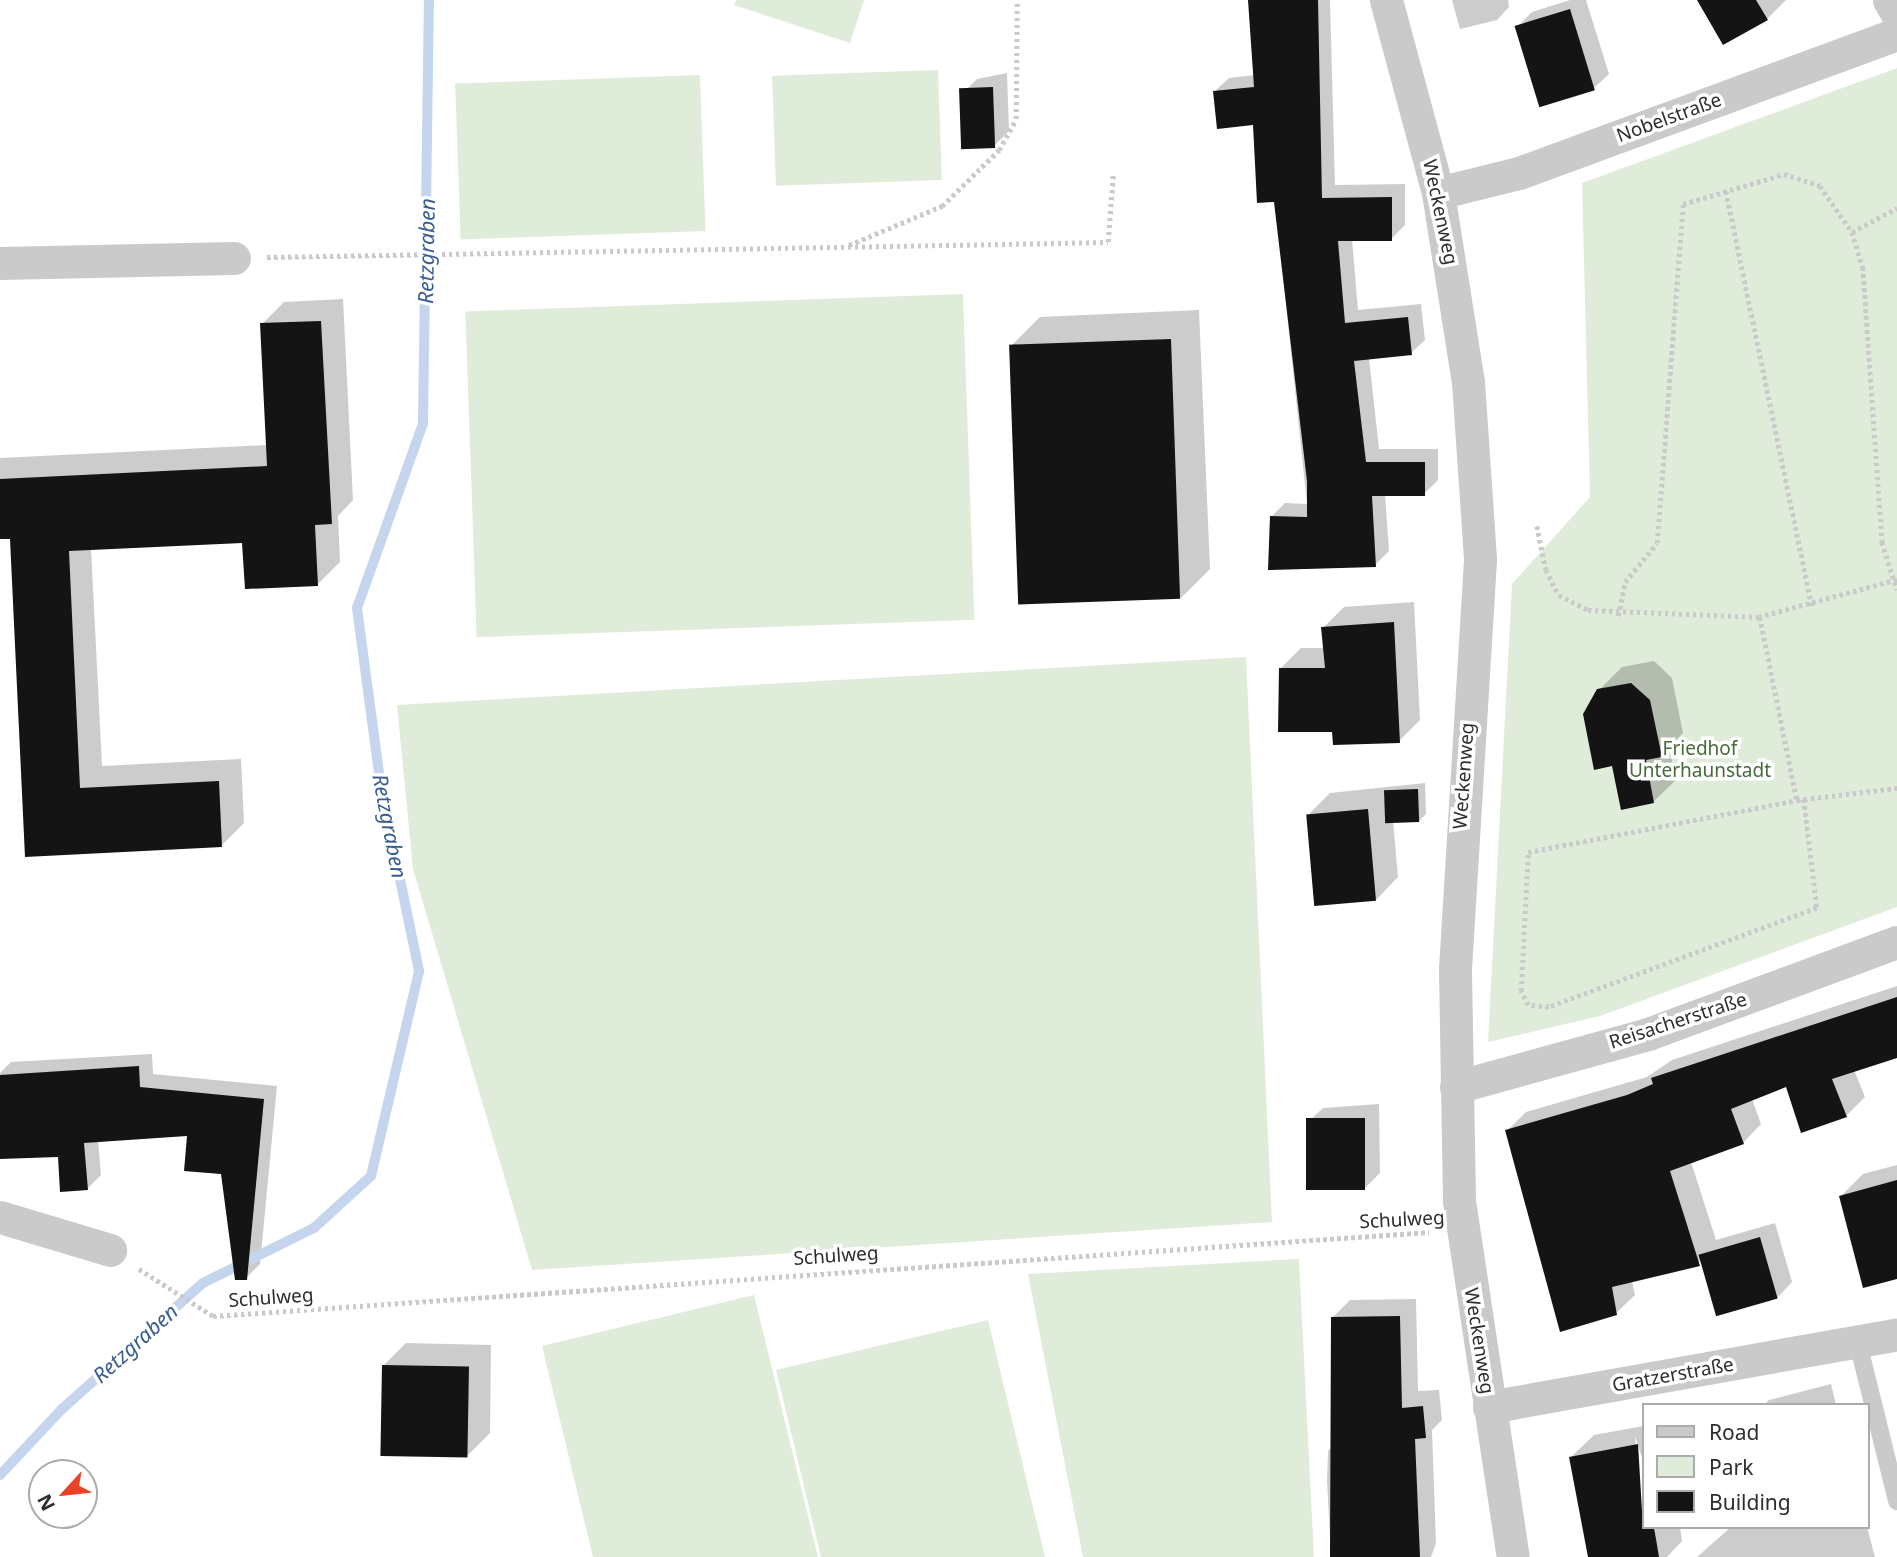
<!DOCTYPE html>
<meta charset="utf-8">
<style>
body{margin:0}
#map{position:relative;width:1897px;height:1557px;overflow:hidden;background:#fff;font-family:"Noto Sans",sans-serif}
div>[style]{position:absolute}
.green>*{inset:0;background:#e0ecda;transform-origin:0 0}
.shadow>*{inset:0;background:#0003}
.stream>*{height:10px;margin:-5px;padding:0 5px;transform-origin:5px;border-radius:5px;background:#c5d5ed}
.building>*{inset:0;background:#141414;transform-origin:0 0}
.path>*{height:4.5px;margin-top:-2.25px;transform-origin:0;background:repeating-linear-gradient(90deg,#cacaca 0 3.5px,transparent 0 7px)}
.lane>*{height:18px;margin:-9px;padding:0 9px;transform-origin:9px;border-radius:9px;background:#cacaca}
.street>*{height:33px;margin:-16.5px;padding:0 16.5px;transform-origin:16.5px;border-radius:16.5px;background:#cacaca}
span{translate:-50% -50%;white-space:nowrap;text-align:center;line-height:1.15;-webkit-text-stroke:7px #fff;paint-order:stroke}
.street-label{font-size:19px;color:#2d2d2d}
.park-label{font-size:19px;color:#466b39}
.water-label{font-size:21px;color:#385d93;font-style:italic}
.legend{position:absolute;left:1642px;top:1403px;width:228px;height:126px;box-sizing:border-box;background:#fff;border:2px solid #ababab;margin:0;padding:9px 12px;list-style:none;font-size:21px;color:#2d2d2d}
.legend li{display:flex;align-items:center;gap:14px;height:35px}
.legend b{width:35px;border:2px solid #ababab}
.north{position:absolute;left:28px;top:1459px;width:70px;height:70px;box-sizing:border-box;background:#fff;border:2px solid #ababab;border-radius:50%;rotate:243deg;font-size:19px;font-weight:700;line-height:28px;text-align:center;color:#2d2d2d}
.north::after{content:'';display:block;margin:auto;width:24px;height:32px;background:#ec4127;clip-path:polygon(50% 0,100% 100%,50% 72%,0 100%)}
</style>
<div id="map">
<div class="green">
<div style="clip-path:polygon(736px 0,864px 0,850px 43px,734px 5px)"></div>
<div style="clip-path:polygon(1897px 68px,1897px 907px,1600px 1016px,1488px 1042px,1512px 584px,1590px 497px,1582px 183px)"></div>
<div style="left:938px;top:70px;width:110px;height:166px;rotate:88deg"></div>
<div style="left:700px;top:75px;width:156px;height:245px;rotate:88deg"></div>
<div style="left:963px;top:294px;width:326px;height:498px;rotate:88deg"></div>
<div style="clip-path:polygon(1246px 657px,1272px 1222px,532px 1270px,413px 869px,397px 705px)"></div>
<div style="clip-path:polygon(1299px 1259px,1314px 1557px,1083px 1557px,1028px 1274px)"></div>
<div style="clip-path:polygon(754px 1295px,818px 1557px,593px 1557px,542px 1346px)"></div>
<div style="clip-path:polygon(988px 1320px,1045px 1557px,821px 1557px,776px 1370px)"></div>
</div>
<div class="shadow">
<div style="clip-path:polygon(1250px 0,1330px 0,1335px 185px,1405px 184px,1405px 225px,1391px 239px,1352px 239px,1358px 310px,1421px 304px,1425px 340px,1411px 353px,1369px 358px,1379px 449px,1438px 449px,1438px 480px,1424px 494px,1385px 494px,1389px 551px,1375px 565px,1271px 517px,1285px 503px,1307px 504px,1275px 200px,1255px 124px,1215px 91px,1229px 78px,1255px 75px)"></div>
<div style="clip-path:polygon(1452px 0,1508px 0,1509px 7px,1497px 20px,1460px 29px)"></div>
<div style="clip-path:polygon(1570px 0,1586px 0,1609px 74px,1594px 88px,1517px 27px,1532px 12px)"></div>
<div style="clip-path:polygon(1699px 0,1786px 0,1767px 19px)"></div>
<div style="clip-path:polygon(1007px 73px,1009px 131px,994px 146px,962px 94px,977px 79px)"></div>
<div style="clip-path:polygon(343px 299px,353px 500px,338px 516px,340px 562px,318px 584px,244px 541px,91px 548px,102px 766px,241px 759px,244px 823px,222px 845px,27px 855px,11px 537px,0 538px,0 458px,268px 445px,262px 324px,284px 302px)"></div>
<div style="clip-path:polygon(1199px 310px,1210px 569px,1181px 598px,1011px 346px,1040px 317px)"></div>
<div style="clip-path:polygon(1414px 602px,1420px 720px,1399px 741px,1334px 730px,1280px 669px,1301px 648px,1325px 648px,1323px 628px,1344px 607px)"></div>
<div style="clip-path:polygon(1654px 661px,1672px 678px,1683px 733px,1669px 747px,1676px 780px,1653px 802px,1613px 764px,1599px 690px,1622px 667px)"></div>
<div style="clip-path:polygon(1425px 783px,1426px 814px,1419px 821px,1393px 821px,1398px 877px,1376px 900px,1307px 816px,1330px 793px)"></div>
<div style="clip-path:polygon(1897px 986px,1897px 1038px,1854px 1070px,1865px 1097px,1846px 1116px,1787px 1085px,1752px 1099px,1761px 1124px,1743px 1143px,1691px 1162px,1716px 1240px,1775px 1223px,1792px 1282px,1778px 1297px,1702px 1261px,1632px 1281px,1635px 1295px,1616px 1313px,1507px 1131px,1526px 1112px,1647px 1077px,1672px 1060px)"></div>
<div style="clip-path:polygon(152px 1054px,153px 1074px,277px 1086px,260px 1264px,246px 1278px,222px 1173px,189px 1134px,98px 1140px,101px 1175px,88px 1188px,59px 1155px,0 1157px,0 1073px,11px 1062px)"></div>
<div style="clip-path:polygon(1379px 1104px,1380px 1173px,1365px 1188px,1308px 1122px,1323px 1108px)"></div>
<div style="clip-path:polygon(1897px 1165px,1897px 1278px,1841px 1196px,1863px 1174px)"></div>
<div style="clip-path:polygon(1416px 1299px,1418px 1391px,1439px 1390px,1442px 1420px,1432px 1430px,1436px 1543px,1431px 1557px,1331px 1557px,1327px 1480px,1328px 1451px,1334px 1444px,1333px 1317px,1350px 1300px)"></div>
<div style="clip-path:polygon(406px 1343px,491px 1345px,490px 1433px,467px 1456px,383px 1366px)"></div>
<div style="clip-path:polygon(1831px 1384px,1836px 1405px,1764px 1405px,1769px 1400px)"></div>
<div style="clip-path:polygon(1643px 1426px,1643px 1461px,1635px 1436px,1643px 1527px,1656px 1549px,1655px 1527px,1680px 1527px,1682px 1541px,1667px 1557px,1590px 1557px,1571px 1457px,1594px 1435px)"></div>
<div style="clip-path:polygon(1731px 1527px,1867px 1527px,1875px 1557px,1697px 1557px)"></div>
</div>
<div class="stream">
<div style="left:0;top:1475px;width:91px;rotate:-46.8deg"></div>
<div style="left:62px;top:1409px;width:189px;rotate:-41.8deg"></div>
<div style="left:203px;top:1283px;width:124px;rotate:-26.4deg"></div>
<div style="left:314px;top:1228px;width:77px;rotate:-42.4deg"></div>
<div style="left:371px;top:1176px;width:211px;rotate:-76.8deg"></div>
<div style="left:419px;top:971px;width:187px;rotate:-101.7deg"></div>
<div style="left:381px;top:788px;width:182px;rotate:-97.6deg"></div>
<div style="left:357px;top:608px;width:195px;rotate:-70.3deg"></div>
<div style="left:423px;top:424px;width:424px;rotate:-89.2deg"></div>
</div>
<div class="building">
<div style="clip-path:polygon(1248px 0,1318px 0,1322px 198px,1392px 197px,1392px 241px,1338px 241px,1345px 323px,1408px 317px,1412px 355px,1354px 361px,1366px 462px,1425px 462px,1425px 496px,1372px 496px,1376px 567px,1268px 570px,1270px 516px,1307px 517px,1307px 481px,1274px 202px,1257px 203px,1253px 125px,1217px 129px,1213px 91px,1254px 87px)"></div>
<div style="clip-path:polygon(1697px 0,1756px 0,1768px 20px,1723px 45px)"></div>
<div style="left:1570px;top:9px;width:85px;height:58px;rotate:73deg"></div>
<div style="left:993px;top:87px;width:61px;height:34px;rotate:88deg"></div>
<div style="clip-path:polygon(321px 321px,332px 524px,315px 525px,318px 586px,245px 589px,242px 543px,69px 551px,80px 788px,219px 781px,222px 847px,25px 857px,10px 539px,0 539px,0 479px,267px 466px,260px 323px)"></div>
<div style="left:1171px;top:339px;width:260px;height:162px;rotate:88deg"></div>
<div style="clip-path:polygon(1394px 622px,1400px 743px,1333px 745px,1332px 732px,1278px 732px,1279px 668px,1325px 668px,1321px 627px)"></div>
<div style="clip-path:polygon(1631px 683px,1650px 700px,1662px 757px,1646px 760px,1654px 803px,1621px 810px,1612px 766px,1594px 770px,1583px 714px,1597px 689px)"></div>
<div style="left:1418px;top:789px;width:33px;height:34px;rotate:88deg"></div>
<div style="left:1368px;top:809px;width:92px;height:62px;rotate:85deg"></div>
<div style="clip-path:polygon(1897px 997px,1897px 1058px,1832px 1079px,1847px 1117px,1801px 1133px,1786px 1087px,1731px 1109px,1744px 1144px,1670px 1171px,1700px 1266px,1612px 1287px,1617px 1315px,1560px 1332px,1505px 1130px,1627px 1095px,1653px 1084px,1651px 1078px)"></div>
<div style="clip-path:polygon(139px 1066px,140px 1087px,264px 1099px,247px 1280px,235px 1280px,221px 1174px,184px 1171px,187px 1136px,84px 1143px,88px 1190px,60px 1192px,58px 1157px,0 1159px,0 1075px)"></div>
<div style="left:1365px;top:1118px;width:72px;height:59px;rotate:90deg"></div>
<div style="clip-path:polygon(1897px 1180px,1897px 1279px,1863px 1288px,1839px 1196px)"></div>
<div style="left:1760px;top:1237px;width:64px;height:64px;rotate:74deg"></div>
<div style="clip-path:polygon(1400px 1316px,1402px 1408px,1423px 1406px,1426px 1438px,1415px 1439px,1420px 1557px,1330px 1557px,1331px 1317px)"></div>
<div style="left:382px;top:1365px;width:87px;height:91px;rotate:1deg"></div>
<div style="clip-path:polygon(1638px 1444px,1643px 1527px,1654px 1527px,1659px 1557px,1588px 1557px,1569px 1457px)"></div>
</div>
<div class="path">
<div style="left:1726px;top:191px;width:425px;rotate:78.3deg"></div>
<div style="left:1852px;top:232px;width:51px;rotate:-28.1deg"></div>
<div style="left:849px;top:245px;width:101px;rotate:-22.8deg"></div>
<div style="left:942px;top:206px;width:80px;rotate:-44.5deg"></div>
<div style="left:999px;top:150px;width:35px;rotate:-61deg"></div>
<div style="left:1016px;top:119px;width:119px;rotate:-89.5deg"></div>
<div style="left:267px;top:257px;width:841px;rotate:-1.02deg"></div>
<div style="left:1108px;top:242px;width:68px;rotate:-85.8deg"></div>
<div style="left:1537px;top:526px;width:45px;rotate:78.4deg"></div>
<div style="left:1546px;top:570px;width:28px;rotate:63deg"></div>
<div style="left:1559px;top:595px;width:33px;rotate:27deg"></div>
<div style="left:1588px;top:610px;width:172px;rotate:2.3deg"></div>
<div style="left:1897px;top:580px;width:142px;rotate:164.9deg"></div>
<div style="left:1760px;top:617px;width:187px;rotate:78.6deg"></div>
<div style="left:1797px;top:800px;width:101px;rotate:-6.8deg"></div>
<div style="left:1618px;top:616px;width:35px;rotate:-78deg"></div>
<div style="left:1625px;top:582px;width:50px;rotate:-50.6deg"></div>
<div style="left:1657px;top:543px;width:340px;rotate:-85.6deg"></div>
<div style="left:1683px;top:204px;width:105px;rotate:-16.5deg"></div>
<div style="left:1784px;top:174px;width:38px;rotate:18deg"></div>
<div style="left:1820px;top:186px;width:56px;rotate:55.2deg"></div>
<div style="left:1852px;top:232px;width:37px;rotate:73deg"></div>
<div style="left:1863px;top:267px;width:276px;rotate:86deg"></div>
<div style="left:1882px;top:542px;width:50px;rotate:72.6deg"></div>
<div style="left:1804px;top:799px;width:110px;rotate:83.2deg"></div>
<div style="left:1817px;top:908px;width:286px;rotate:159.7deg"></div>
<div style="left:1549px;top:1007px;width:21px;rotate:-175deg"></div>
<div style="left:1528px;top:1005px;width:16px;rotate:-117deg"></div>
<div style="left:1521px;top:991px;width:139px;rotate:-87.1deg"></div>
<div style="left:1528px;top:852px;width:281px;rotate:-10.9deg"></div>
<div style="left:139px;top:1269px;width:88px;rotate:32.4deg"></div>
<div style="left:213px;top:1316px;width:1219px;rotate:-3.95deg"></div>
</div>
<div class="lane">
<div style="left:1858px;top:1343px;width:163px;rotate:76.1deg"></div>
</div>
<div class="street">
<div style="left:1386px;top:0;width:200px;rotate:74.9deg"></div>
<div style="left:1438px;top:193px;width:191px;rotate:81deg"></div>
<div style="left:1468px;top:382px;width:178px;rotate:86.1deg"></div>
<div style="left:1480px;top:560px;width:411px;rotate:93.5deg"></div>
<div style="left:1455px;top:970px;width:231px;rotate:89deg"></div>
<div style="left:1459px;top:1201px;width:360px;rotate:81.4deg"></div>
<div style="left:1889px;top:0;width:16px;rotate:60deg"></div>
<div style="left:1438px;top:193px;width:83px;rotate:-13.9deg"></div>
<div style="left:1519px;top:173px;width:403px;rotate:-20.2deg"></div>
<div style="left:0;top:263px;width:234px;rotate:-1.2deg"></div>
<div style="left:1456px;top:1087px;width:199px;rotate:-15.4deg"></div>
<div style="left:1648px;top:1034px;width:265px;rotate:-20.3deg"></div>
<div style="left:0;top:1217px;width:115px;rotate:16.7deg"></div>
<div style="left:1489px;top:1407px;width:414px;rotate:-10.1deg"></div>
</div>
<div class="street-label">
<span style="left:1669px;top:118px;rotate:-20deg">Nobelstraße</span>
<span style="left:1440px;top:212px;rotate:78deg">Weckenweg</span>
<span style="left:1464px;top:776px;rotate:-86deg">Weckenweg</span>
<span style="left:1678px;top:1021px;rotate:-18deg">Reisacherstraße</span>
<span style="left:1402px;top:1220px;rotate:-3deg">Schulweg</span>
<span style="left:836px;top:1256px;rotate:-4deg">Schulweg</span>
<span style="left:271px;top:1298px;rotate:-4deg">Schulweg</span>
<span style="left:1479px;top:1341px;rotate:81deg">Weckenweg</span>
<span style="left:1673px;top:1375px;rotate:-10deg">Gratzerstraße</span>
</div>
<div class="park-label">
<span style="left:1700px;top:760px">Friedhof<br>Unterhaunstadt</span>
</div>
<div class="water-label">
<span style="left:426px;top:251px;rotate:-89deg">Retzgraben</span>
<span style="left:390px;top:826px;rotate:79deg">Retzgraben</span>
<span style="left:135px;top:1343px;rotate:-42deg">Retzgraben</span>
</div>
<ul class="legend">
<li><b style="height:9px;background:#cacaca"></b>Road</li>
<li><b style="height:19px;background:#e0ecda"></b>Park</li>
<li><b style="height:19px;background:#141414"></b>Building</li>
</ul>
<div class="north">N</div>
</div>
